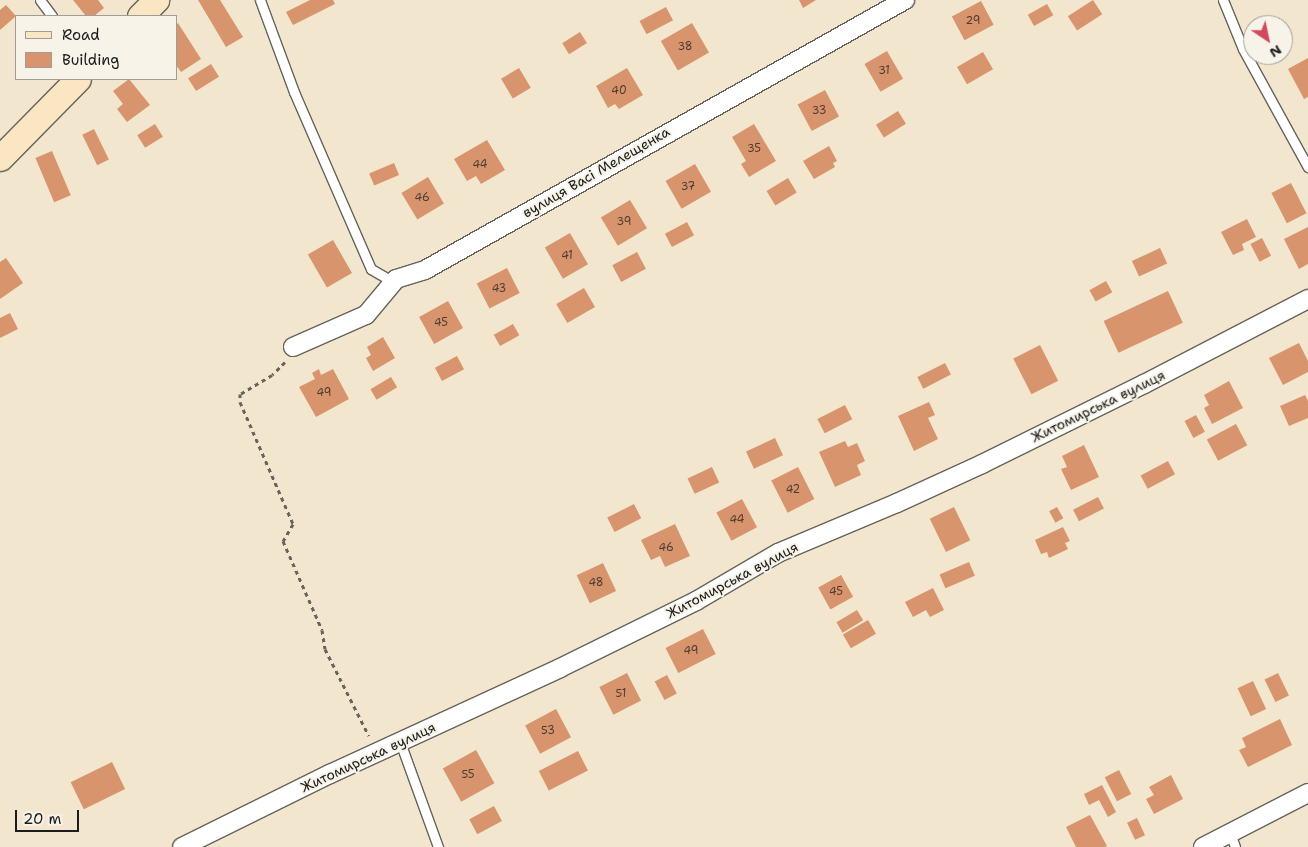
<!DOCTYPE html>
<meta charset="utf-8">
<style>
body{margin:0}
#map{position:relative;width:1308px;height:847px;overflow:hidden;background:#f3e6ce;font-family:"Shantell Sans",sans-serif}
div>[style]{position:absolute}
.building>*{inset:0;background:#d7946d;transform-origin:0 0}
.path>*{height:3px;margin-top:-1.5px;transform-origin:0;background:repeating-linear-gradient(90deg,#67635a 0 4px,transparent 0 8px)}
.roads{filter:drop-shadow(1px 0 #67635a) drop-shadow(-1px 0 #67635a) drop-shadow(0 1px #67635a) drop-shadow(0 -1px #67635a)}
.lane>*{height:9px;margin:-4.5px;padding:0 4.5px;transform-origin:4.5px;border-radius:4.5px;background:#fff}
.street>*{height:18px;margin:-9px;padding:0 9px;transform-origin:9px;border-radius:9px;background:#fff}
.secondary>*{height:25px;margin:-12.5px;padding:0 12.5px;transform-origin:12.5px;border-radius:12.5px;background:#fbe6c4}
span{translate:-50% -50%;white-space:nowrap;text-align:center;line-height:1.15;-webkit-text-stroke:4px #f7f3e8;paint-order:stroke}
.number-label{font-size:11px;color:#4b3a30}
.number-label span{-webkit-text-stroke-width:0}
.street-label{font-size:14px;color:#1c1c1c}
.legend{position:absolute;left:15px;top:15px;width:162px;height:65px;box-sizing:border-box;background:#f7f3e8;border:1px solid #9f9d96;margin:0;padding:6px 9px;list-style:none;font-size:15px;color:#1c1c1c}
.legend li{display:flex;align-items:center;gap:10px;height:25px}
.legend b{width:25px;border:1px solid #9f9d96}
.north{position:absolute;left:1243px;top:15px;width:50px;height:50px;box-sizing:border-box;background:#f7f3e8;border:1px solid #9f9d96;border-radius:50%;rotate:146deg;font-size:14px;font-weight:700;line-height:20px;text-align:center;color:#1c1c1c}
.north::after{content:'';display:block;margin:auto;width:18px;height:22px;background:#d1495b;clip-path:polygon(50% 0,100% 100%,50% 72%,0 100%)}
.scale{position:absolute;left:15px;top:810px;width:64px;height:22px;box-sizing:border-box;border:2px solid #1c1c1c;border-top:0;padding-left:6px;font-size:15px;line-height:18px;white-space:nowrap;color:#1c1c1c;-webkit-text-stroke:4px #f7f3e8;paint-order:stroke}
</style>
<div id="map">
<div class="building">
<div style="clip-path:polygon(73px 0,98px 0,104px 8px,94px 16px,86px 16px)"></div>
<div style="clip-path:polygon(198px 0,220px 0,243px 37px,226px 47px)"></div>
<div style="clip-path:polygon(310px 0,333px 0,335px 4px,293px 25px,286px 12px)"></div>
<div style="clip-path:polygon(799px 0,816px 0,803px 8px)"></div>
<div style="left:1093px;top:0;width:17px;height:30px;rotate:57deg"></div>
<div style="left:981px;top:1px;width:27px;height:33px;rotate:62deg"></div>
<div style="left:1047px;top:4px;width:13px;height:22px;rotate:61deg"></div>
<div style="clip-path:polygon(6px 5px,16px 16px,0 30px,0 10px)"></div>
<div style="left:666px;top:7px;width:15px;height:30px;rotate:62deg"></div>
<div style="clip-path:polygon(178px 23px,201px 59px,181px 72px,176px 65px,176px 25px)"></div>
<div style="left:692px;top:23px;width:34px;height:36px;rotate:60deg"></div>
<div style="left:580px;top:32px;width:13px;height:21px;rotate:58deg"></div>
<div style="left:887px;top:51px;width:32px;height:26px;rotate:60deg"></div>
<div style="left:983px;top:52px;width:20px;height:30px;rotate:60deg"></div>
<div style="clip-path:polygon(1308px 58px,1308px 97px,1304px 99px,1288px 69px)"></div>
<div style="left:211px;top:64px;width:15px;height:27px;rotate:58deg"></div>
<div style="left:519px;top:68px;width:23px;height:21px;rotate:59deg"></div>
<div style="clip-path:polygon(627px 68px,643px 95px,619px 109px,615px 104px,608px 108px,596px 86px)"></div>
<div style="clip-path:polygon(129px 79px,150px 105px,127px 122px,117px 109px,123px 104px,113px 91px)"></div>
<div style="left:825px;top:90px;width:30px;height:31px;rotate:62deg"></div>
<div style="left:898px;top:111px;width:15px;height:26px;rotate:58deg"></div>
<div style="left:155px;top:124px;width:15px;height:21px;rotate:58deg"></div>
<div style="clip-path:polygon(754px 124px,776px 161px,749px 177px,741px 164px,746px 161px,732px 137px)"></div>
<div style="left:94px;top:129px;width:34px;height:13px;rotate:64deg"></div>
<div style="clip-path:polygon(487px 140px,505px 170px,481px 184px,476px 176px,467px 181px,454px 159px)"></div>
<div style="clip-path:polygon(829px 146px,837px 161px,833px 163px,835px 167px,814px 179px,803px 161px)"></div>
<div style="left:52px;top:151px;width:48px;height:18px;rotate:67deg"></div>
<div style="left:394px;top:163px;width:13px;height:27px;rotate:67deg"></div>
<div style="left:695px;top:164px;width:32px;height:34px;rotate:60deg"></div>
<div style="left:428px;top:177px;width:31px;height:31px;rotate:59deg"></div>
<div style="left:788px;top:178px;width:17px;height:25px;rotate:59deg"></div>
<div style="left:1291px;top:183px;width:34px;height:22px;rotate:63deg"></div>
<div style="left:630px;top:200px;width:33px;height:34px;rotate:59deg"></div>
<div style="clip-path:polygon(1247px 219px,1256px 237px,1242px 244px,1244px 250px,1233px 255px,1221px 232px)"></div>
<div style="left:687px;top:222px;width:15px;height:25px;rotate:62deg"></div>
<div style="clip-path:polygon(1308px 227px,1308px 264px,1299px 269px,1284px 239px)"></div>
<div style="left:570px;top:233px;width:36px;height:29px;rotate:60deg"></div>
<div style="left:1262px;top:238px;width:20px;height:13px;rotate:63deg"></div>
<div style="left:333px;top:240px;width:38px;height:29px;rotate:60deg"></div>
<div style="left:1160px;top:248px;width:17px;height:31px;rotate:65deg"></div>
<div style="left:637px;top:252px;width:19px;height:28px;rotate:62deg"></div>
<div style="clip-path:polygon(6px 258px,23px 283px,0 299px,0 262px)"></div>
<div style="left:507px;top:268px;width:28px;height:34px;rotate:63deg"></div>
<div style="left:1106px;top:281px;width:13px;height:19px;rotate:61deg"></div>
<div style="left:584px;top:288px;width:22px;height:32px;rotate:60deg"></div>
<div style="left:1168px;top:291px;width:35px;height:71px;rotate:65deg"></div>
<div style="left:448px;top:301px;width:31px;height:33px;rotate:61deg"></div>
<div style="clip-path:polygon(10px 313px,18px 329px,0 338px,0 318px)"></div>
<div style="left:513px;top:324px;width:13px;height:22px;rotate:61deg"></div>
<div style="clip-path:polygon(383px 337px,395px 358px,373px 371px,366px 358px,371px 355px,367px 347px)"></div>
<div style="clip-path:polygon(1299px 343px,1308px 361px,1308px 372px,1283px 385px,1269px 358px)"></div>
<div style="left:1040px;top:345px;width:40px;height:30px;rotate:63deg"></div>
<div style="left:457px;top:356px;width:15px;height:25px;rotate:62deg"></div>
<div style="left:945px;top:363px;width:13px;height:31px;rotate:63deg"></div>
<div style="clip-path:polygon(319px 369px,321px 375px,333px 369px,349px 399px,316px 417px,299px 387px,315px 379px,312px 373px)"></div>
<div style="left:391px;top:377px;width:12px;height:24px;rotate:59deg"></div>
<div style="clip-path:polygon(1229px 381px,1243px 408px,1212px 424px,1204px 408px,1209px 405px,1204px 395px)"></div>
<div style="clip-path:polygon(1305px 395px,1308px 401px,1308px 418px,1289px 426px,1280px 406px)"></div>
<div style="clip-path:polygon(929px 402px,935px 415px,928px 418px,938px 439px,914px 451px,898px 416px)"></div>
<div style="left:845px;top:405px;width:16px;height:31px;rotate:63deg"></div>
<div style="left:1196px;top:415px;width:19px;height:13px;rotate:62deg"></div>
<div style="left:1236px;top:424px;width:24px;height:33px;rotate:62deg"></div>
<div style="left:775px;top:438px;width:19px;height:32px;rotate:65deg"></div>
<div style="clip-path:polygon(845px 441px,848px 447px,857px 443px,865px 461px,857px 465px,861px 475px,835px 487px,819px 452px)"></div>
<div style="clip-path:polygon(1084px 445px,1099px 477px,1071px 490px,1061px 469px,1067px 467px,1062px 456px)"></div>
<div style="left:1168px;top:461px;width:15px;height:31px;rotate:62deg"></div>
<div style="left:712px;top:467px;width:17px;height:27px;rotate:65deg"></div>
<div style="left:798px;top:467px;width:36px;height:30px;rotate:63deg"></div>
<div style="left:1098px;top:497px;width:13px;height:28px;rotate:63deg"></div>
<div style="left:742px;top:499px;width:32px;height:29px;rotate:62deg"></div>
<div style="left:634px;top:504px;width:16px;height:30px;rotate:63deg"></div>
<div style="left:954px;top:507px;width:37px;height:27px;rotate:64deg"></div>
<div style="left:1057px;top:507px;width:13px;height:9px;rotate:61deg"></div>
<div style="clip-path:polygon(675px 524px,690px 556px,665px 567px,660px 556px,651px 560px,641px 540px)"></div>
<div style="clip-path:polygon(1063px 527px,1070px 541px,1065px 543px,1068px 549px,1049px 558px,1047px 552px,1041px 554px,1035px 540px)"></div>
<div style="left:969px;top:562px;width:15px;height:32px;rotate:67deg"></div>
<div style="left:603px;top:563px;width:31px;height:29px;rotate:65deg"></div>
<div style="left:841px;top:575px;width:25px;height:26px;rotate:61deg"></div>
<div style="clip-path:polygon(933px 588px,944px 610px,930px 617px,926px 610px,913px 617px,905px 602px)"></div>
<div style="left:857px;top:610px;width:12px;height:24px;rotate:59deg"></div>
<div style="left:868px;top:620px;width:16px;height:29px;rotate:60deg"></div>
<div style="left:703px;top:629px;width:28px;height:42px;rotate:63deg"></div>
<div style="left:627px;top:673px;width:31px;height:31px;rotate:63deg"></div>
<div style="left:1278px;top:673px;width:25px;height:15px;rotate:64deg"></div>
<div style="left:667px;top:675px;width:21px;height:14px;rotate:62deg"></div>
<div style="left:1253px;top:681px;width:31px;height:17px;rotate:65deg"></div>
<div style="left:556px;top:709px;width:32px;height:35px;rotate:62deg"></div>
<div style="clip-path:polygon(1280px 719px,1292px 745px,1248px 767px,1239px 750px,1246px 747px,1242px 738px)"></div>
<div style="left:476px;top:750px;width:38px;height:38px;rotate:61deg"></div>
<div style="left:578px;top:751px;width:22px;height:44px;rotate:63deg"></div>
<div style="left:112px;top:762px;width:30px;height:46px;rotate:64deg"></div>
<div style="left:1119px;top:770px;width:27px;height:16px;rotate:63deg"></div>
<div style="clip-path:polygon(1171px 775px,1183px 799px,1154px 814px,1146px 799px,1154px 795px,1149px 787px)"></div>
<div style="clip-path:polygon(1102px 785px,1116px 812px,1108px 817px,1099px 800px,1089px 805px,1084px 794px)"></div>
<div style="left:494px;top:806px;width:17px;height:28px;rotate:62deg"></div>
<div style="clip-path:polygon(1090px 815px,1107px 846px,1105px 847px,1076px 847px,1066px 827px)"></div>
<div style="left:1137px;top:818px;width:19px;height:11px;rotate:65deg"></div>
</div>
<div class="path">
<div style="left:285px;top:362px;width:18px;rotate:135deg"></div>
<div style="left:272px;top:375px;width:37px;rotate:149deg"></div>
<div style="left:240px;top:394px;width:8px;rotate:90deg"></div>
<div style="left:240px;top:402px;width:133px;rotate:66.5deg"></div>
<div style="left:293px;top:524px;width:20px;rotate:120deg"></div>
<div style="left:283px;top:541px;width:97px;rotate:66.3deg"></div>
<div style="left:322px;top:630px;width:19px;rotate:81deg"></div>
<div style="left:325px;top:649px;width:97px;rotate:63.2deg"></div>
</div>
<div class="roads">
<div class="lane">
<div style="left:40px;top:0;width:20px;rotate:53deg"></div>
<div style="left:260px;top:0;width:98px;rotate:69.7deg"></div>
<div style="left:294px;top:92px;width:193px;rotate:66.5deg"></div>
<div style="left:371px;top:269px;width:20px;rotate:30deg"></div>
<div style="left:388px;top:279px;width:8px"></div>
<div style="left:1223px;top:0;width:53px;rotate:67.8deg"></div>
<div style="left:1243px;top:49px;width:135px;rotate:61.2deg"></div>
<div style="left:400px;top:742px;width:112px;rotate:70.1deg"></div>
<div style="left:1230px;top:833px;width:15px;rotate:70deg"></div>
</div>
<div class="street">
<div style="left:293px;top:347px;width:80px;rotate:-23.7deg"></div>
<div style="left:366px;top:315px;width:47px;rotate:-50.2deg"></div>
<div style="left:396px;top:279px;width:30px;rotate:-17deg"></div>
<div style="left:425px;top:270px;width:551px;rotate:-29.36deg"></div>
<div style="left:182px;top:847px;width:165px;rotate:-26.3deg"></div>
<div style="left:330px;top:774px;width:253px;rotate:-24.7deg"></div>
<div style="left:560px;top:668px;width:152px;rotate:-26.2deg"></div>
<div style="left:696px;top:601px;width:95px;rotate:-30.3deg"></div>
<div style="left:778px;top:553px;width:129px;rotate:-22.8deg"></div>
<div style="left:897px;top:503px;width:94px;rotate:-24.6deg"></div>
<div style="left:982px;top:464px;width:181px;rotate:-26.3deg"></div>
<div style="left:1144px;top:384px;width:185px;rotate:-27.4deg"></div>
<div style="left:1203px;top:847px;width:118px;rotate:-27.2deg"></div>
</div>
<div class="secondary">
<div style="left:140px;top:16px;width:23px;rotate:-45deg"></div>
<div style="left:0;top:158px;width:111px;rotate:-45.4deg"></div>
</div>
</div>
<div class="number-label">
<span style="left:973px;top:21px">29</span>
<span style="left:685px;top:47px">38</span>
<span style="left:884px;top:71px">31</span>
<span style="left:619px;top:91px">40</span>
<span style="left:819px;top:111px">33</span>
<span style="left:754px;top:149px">35</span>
<span style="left:480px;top:165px">44</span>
<span style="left:688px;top:187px">37</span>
<span style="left:422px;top:198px">46</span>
<span style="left:624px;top:222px">39</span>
<span style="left:567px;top:256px">41</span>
<span style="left:499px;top:289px">43</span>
<span style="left:441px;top:323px">45</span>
<span style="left:324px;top:393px">49</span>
<span style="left:793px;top:490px">42</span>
<span style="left:737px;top:520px">44</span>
<span style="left:666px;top:548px">46</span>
<span style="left:596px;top:583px">48</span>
<span style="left:836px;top:592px">45</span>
<span style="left:691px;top:651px">49</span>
<span style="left:621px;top:694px">51</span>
<span style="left:548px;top:731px">53</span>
<span style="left:468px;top:775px">55</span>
</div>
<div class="street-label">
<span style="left:596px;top:172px;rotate:-30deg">вулиця Васі Мелещенка</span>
<span style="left:1098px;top:406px;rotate:-26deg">Житомирська вулиця</span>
<span style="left:732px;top:580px;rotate:-28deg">Житомирська вулиця</span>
<span style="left:368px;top:757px;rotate:-25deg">Житомирська вулиця</span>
</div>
<ul class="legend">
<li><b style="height:6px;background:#fbe6c4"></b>Road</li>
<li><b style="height:14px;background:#d7946d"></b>Building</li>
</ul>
<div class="north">N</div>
<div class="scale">20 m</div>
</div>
